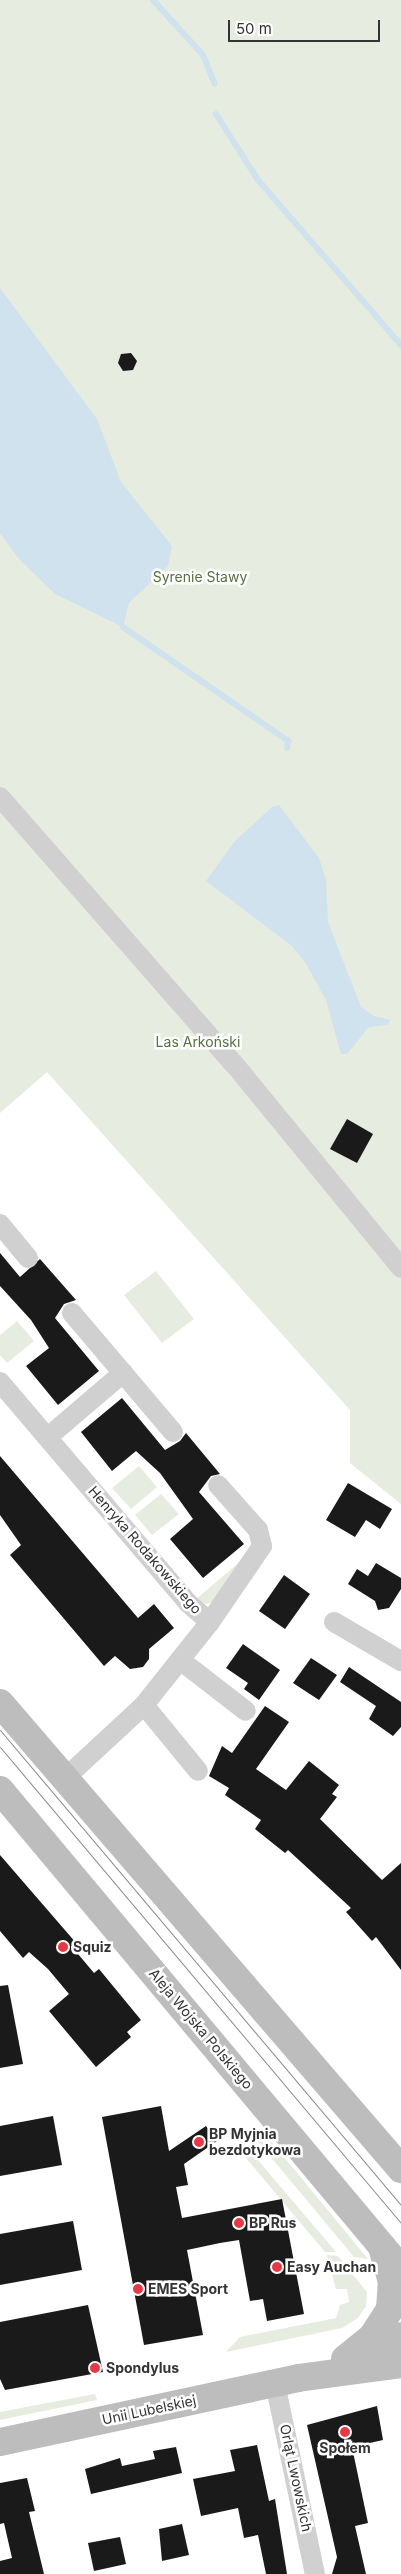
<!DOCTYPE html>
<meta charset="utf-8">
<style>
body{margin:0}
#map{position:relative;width:401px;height:2574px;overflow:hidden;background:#fff;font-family:Inter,sans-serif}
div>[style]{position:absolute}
.green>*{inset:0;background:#e6ecdf}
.water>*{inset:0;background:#cfe2ee}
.stream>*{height:6px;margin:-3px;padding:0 3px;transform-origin:3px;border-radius:3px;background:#cfe2ee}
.building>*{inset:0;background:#1a1a1a}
.street>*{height:20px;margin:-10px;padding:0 10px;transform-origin:10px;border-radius:10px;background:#d0d0d0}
.secondary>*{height:28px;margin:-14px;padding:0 14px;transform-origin:14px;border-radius:14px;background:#bdbdbd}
.tram>*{height:1px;margin:-0.5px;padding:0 0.5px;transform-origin:0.5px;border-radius:0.5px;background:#888}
.dots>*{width:14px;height:14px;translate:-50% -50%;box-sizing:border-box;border:2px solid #fff;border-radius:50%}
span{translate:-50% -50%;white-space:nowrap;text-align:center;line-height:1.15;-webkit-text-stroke:5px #fff;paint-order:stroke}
.park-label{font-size:14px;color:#56703f}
.street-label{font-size:14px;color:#333}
.poi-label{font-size:14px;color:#333;font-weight:700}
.left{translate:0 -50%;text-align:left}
.scale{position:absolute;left:228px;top:20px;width:152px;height:22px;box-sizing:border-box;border:2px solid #333;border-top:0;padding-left:6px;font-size:15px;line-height:18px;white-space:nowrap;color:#333;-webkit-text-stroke:4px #fff;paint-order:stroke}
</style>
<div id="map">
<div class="green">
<i style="clip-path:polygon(0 0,401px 0,401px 1504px,350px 1463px,350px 1410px,47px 1072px,0 1113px)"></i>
<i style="clip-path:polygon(156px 1271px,194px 1319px,162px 1343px,124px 1295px)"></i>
<i style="clip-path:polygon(17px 1321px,34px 1341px,7px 1363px,0 1355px,0 1335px)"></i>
<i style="clip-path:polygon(139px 1466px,157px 1487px,131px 1509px,112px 1488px)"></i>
<i style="clip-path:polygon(161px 1494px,179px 1514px,152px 1535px,135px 1515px)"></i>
<i style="clip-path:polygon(242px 1560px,215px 1601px,206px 1604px,195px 1600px)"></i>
<i style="clip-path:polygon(249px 2131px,266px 2135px,368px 2259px,354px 2257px)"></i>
<i style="clip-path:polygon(240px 2139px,336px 2252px,325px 2252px,246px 2158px,239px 2148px)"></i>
<i style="clip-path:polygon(327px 2255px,338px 2256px,367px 2292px,366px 2306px,358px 2318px,342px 2328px,226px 2352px,240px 2337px,336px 2318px,340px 2305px,349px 2302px,347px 2289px,336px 2289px)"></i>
<i style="clip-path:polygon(95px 2394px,97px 2400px,0 2420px,0 2412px)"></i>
</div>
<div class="water">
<i style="clip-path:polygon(0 288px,97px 419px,121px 482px,172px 546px,168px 566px,129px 603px,123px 627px,55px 594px,18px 558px,0 533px)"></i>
<i style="clip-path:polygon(279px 805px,319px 858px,326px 880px,328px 922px,361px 1007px,374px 1016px,391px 1020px,387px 1025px,369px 1027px,347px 1054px,341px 1054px,326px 1000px,305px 962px,292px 946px,206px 881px,235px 841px,272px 807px)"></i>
</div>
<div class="stream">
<i style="left:153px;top:0;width:74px;rotate:47.7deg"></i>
<i style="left:203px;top:55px;width:31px;rotate:68deg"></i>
<i style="left:216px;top:114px;width:78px;rotate:57.5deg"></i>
<i style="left:258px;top:180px;width:218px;rotate:49.1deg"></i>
<i style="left:123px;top:627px;width:201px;rotate:34.6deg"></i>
<i style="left:288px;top:741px;width:7px;rotate:98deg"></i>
</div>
<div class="building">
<i style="clip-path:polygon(131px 353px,137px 361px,133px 370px,123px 371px,118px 363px,121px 354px)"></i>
<i style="clip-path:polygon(347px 1119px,373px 1134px,357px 1163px,330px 1149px)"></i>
<i style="clip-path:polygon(0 1253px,20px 1277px,40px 1259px,76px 1300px,64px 1304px,55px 1318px,99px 1371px,58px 1405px,26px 1366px,49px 1348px,31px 1320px,0 1286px)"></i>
<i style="clip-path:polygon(122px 1398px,165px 1450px,180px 1441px,186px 1433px,220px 1474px,211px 1476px,199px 1492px,244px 1544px,203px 1578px,170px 1539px,193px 1519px,160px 1473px,136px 1451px,112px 1471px,81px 1432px)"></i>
<i style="clip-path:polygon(0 1456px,138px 1618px,154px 1604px,174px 1628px,149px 1649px,149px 1659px,143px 1667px,130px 1669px,115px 1656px,104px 1666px,10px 1555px,21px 1545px,0 1515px)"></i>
<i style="clip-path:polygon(348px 1483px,392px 1509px,380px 1529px,366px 1520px,355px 1537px,326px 1520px)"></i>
<i style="clip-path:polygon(376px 1563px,401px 1578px,401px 1589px,389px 1608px,378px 1610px,375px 1601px,348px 1584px,357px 1569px,368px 1576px)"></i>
<i style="clip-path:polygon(284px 1575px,310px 1594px,285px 1629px,259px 1611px)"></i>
<i style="clip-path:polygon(243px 1644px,280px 1670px,259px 1700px,244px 1689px,248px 1683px,226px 1668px)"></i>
<i style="clip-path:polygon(311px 1658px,337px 1675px,319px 1700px,293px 1683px)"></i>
<i style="clip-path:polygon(349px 1667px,401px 1702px,401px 1727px,393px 1736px,369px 1719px,376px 1706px,340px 1682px)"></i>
<i style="clip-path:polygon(265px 1706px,289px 1722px,256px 1769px,286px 1790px,309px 1761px,339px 1785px,332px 1794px,337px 1797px,320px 1819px,382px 1880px,401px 1863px,401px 1970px,376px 1937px,372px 1941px,346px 1912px,351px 1908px,288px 1850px,285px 1853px,255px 1829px,261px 1820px,225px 1795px,229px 1788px,209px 1776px,222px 1746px,232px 1753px)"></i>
<i style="clip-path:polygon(0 1855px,77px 1944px,73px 1948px,94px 1973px,99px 1969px,141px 2020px,127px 2032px,131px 2037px,96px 2067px,49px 2011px,69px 1994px,48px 1969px,29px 1952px,23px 1958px,0 1931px)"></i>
<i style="clip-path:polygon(8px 1985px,23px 2064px,0 2068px,0 1986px)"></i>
<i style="clip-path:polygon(161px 2106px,169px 2151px,206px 2126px,217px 2141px,184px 2164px,188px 2185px,176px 2187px,182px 2218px,282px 2199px,304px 2314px,267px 2321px,263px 2299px,250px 2301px,239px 2240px,220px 2243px,187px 2250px,203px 2335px,144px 2345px,102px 2117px)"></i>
<i style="clip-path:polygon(53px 2116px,62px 2165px,0 2176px,0 2126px)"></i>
<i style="clip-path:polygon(73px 2221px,82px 2270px,0 2285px,0 2234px)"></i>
<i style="clip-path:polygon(88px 2305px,103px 2372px,5px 2390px,0 2379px,0 2322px)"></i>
<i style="clip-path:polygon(377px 2406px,383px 2440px,352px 2447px,368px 2523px,355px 2526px,366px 2574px,332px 2574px,337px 2557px,307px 2425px)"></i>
<i style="clip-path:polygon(257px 2445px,269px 2501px,275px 2499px,287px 2574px,266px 2574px,258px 2535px,244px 2538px,238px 2508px,201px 2516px,193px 2479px,235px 2471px,230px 2450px)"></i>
<i style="clip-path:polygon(176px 2447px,182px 2473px,91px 2494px,85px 2469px,120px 2458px,122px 2466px,155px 2459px,153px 2451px)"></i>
<i style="clip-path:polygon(27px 2478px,35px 2511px,29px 2512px,44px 2574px,0 2574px,0 2561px,12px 2558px,4px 2523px,0 2524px,0 2483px)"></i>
<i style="clip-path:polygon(182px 2524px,189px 2555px,162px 2561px,159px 2529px)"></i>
<i style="clip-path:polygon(120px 2537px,126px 2564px,94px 2571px,88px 2543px)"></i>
</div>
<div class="street">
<i style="left:0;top:797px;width:356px;rotate:48.8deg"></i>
<i style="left:235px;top:1065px;width:262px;rotate:50.7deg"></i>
<i style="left:0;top:1224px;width:44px;rotate:50.5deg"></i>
<i style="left:72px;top:1313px;width:156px;rotate:49.7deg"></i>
<i style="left:0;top:1382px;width:290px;rotate:49.6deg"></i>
<i style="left:188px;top:1603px;width:29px;rotate:41deg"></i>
<i style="left:210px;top:1622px;width:106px;rotate:128.5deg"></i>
<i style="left:144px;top:1705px;width:110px;rotate:137.2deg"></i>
<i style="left:48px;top:1437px;width:99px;rotate:-40.5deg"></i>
<i style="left:210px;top:1622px;width:92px;rotate:-55.6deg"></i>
<i style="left:262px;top:1546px;width:16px;rotate:-104deg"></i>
<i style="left:258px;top:1530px;width:60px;rotate:-131.6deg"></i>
<i style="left:334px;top:1622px;width:78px;rotate:30.2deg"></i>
<i style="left:180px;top:1660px;width:83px;rotate:37.7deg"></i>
<i style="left:144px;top:1705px;width:85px;rotate:50.7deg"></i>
<i style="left:275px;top:2383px;width:195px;rotate:78.2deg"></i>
</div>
<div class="secondary">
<i style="left:0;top:1703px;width:615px;rotate:49.29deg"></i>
<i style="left:0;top:1790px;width:625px;rotate:50.07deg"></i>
<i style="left:361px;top:2353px;width:43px;rotate:-23deg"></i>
<i style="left:345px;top:2359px;width:35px;rotate:-39deg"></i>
<i style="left:372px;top:2337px;width:33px;rotate:-57deg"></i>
<i style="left:390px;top:2309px;width:27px;rotate:-86deg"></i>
<i style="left:392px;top:2282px;width:33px;rotate:-106deg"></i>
<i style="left:0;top:2442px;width:305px;rotate:-12.1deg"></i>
<i style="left:298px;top:2378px;width:104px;rotate:-7.7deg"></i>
</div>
<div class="tram">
<i style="left:0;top:1730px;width:622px;rotate:49.83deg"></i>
<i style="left:0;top:1747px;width:622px;rotate:49.89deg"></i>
</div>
<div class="dots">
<i style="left:63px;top:1947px;background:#e63946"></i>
<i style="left:199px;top:2142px;background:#e63946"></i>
<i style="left:239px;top:2223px;background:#e63946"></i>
<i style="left:277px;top:2267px;background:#e63946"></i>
<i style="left:138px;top:2289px;background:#e63946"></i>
<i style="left:95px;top:2368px;background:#e63946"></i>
<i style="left:345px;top:2432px;background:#e63946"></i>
</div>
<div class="park-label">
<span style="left:200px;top:577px">Syrenie Stawy</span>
<span style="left:198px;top:1042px">Las Arkoński</span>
</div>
<div class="street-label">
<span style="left:145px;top:1550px;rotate:49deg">Henryka Rodakowskiego</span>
<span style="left:201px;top:2029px;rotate:50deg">Aleja Wojska Polskiego</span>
<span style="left:149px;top:2410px;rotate:-12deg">Unii Lubelskiej</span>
<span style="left:296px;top:2478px;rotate:78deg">Orląt Lwowskich</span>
</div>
<div class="poi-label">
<span class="left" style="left:73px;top:1947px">Squiz</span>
<span class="left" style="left:209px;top:2142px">BP Myjnia<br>bezdotykowa</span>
<span class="left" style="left:249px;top:2223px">BP Rus</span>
<span class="left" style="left:287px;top:2267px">Easy Auchan</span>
<span class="left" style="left:148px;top:2289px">EMES Sport</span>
<span class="left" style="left:106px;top:2368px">Spondylus</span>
<span style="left:345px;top:2448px">Społem</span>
</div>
<div class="scale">50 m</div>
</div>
